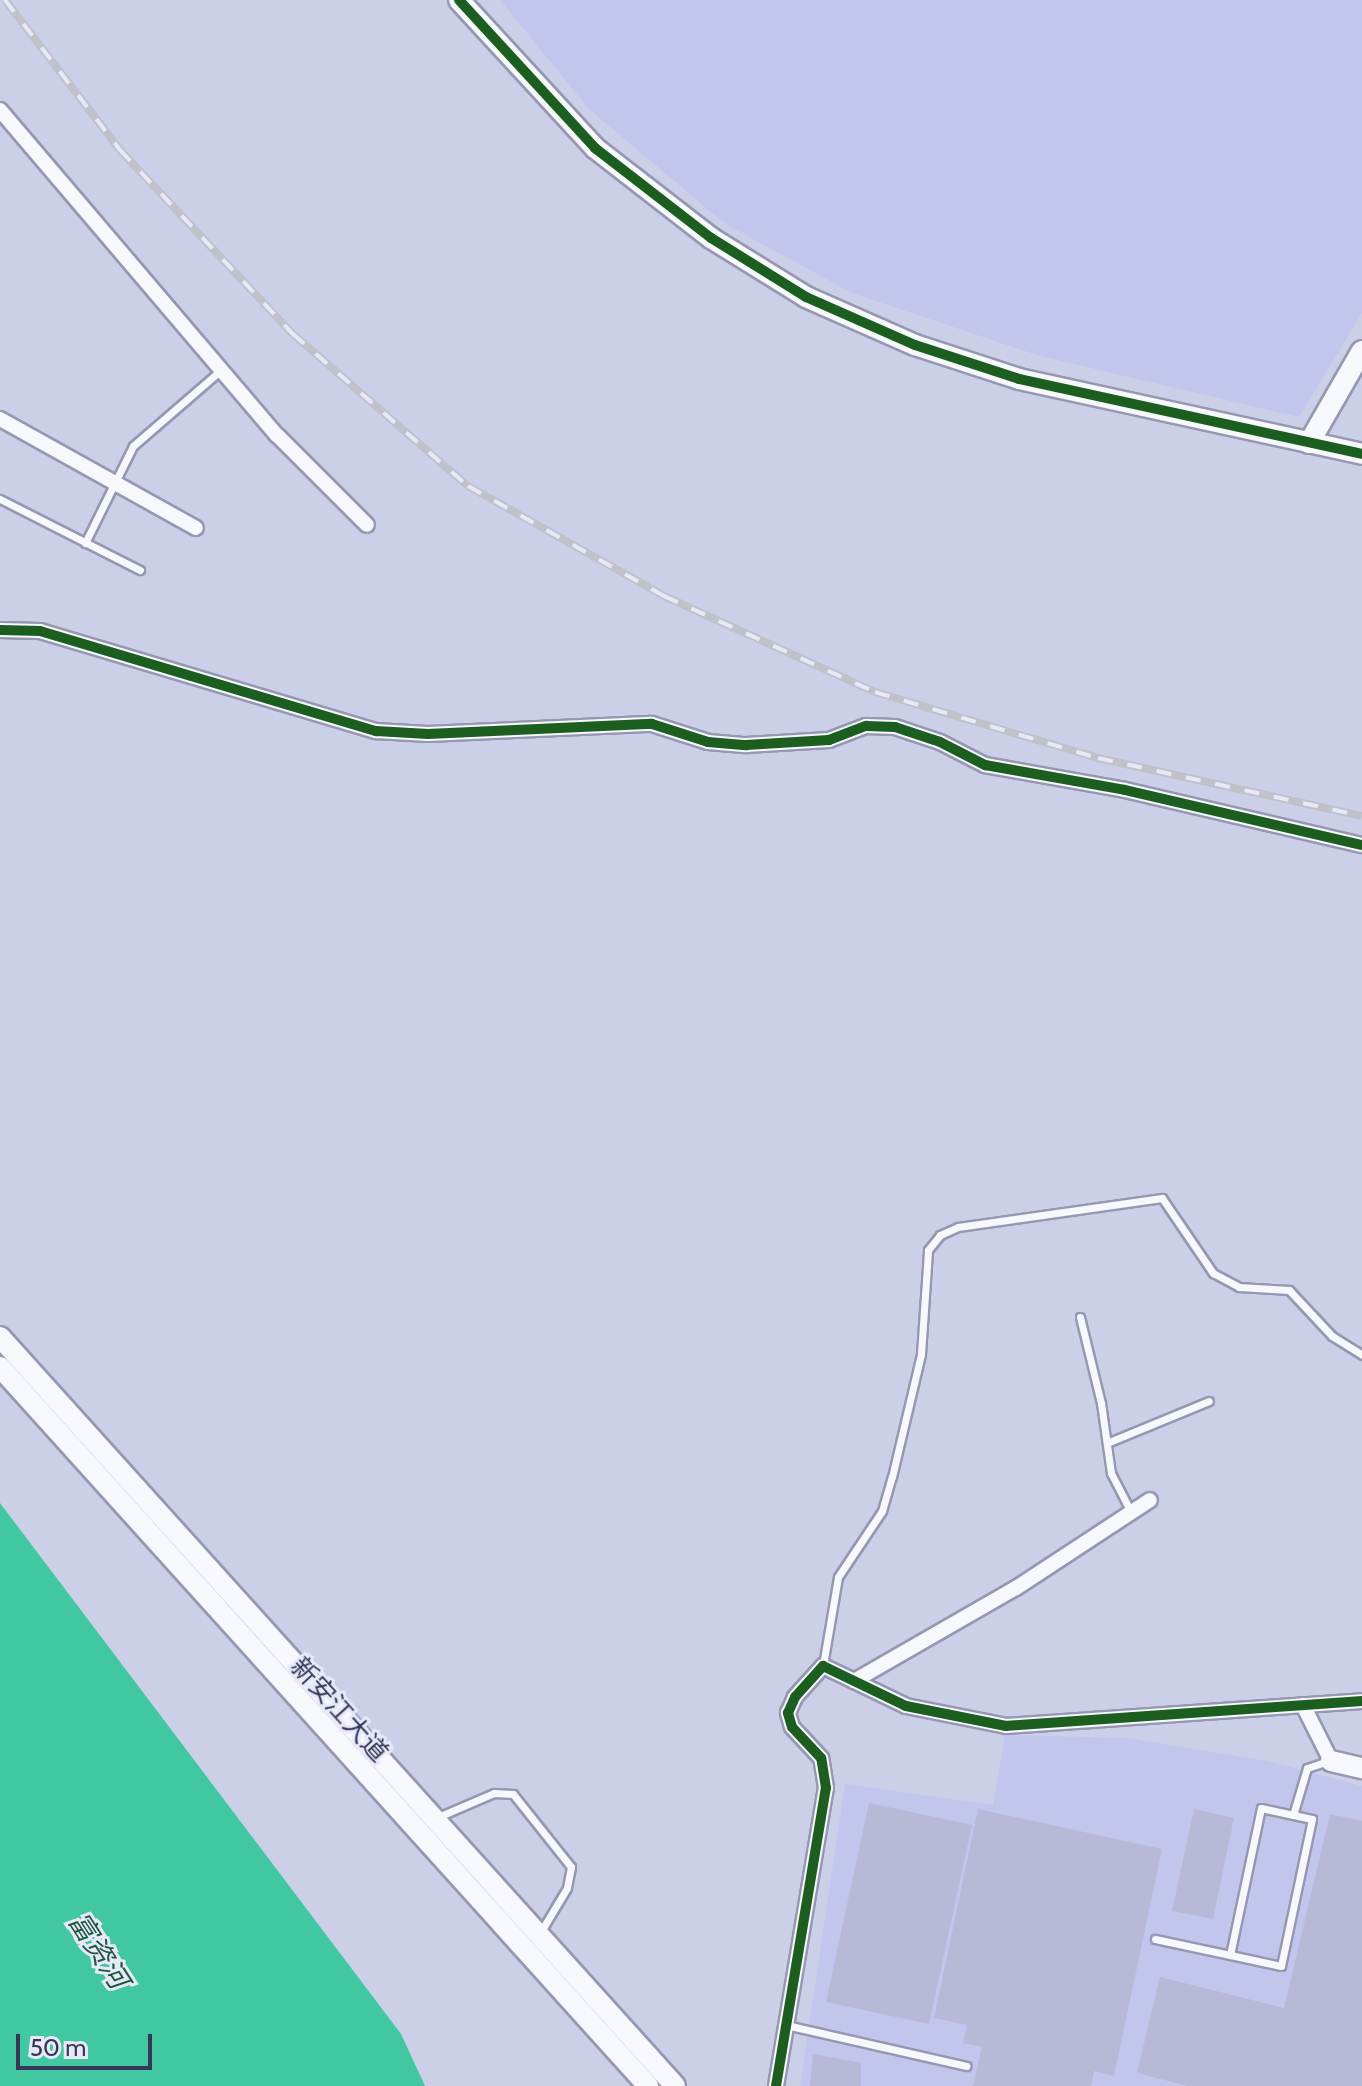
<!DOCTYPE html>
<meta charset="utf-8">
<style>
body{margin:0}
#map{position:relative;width:1362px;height:2086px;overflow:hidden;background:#cccfe8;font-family:Cabin,"Noto Sans SC",sans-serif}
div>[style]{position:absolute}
.built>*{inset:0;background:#c2c6ed}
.water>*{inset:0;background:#41c8a0}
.building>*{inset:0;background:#b7b9d6}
.roads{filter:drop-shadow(2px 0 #9697b0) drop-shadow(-2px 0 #9697b0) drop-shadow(0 2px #9697b0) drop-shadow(0 -2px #9697b0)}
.lane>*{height:7px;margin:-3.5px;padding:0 3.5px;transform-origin:3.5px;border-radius:3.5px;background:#f7f8fc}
.street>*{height:14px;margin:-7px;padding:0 7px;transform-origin:7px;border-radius:7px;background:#f7f8fc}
.secondary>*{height:20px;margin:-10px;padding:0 10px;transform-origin:10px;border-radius:10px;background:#f7f8fc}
.rail>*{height:8px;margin-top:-4px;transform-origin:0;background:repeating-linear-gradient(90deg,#e7e9f9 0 15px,#c0c1c9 0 30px);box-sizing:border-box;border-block:2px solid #c0c1c9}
.cycleway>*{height:10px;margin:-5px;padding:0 5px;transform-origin:5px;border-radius:5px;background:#1b5e20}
span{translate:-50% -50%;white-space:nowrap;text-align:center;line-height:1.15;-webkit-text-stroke:6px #e7e9f9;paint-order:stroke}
.street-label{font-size:26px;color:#343756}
.water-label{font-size:28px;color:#1e5a3e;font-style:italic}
.scale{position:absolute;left:16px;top:2034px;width:136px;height:36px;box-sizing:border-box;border:4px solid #343756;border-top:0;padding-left:10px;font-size:24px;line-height:28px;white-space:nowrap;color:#343756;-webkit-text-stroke:6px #e7e9f9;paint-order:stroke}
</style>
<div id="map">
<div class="built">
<i style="clip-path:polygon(500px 0,1362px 0,1362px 313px,1299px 417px,1040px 356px,852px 293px,724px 223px,589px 109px)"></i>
<i style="clip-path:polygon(1005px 1735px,1128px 1738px,1268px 1761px,1362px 1786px,1362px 2086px,800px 2086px,845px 1784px,993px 1805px)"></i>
</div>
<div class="water">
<i style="clip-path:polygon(0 1503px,401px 2034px,425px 2086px,0 2086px)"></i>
</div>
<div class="building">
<i style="clip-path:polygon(869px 1803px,972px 1825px,929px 2024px,826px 2002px)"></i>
<i style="clip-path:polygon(978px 1809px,1162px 1849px,1114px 2076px,1094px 2071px,1091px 2086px,973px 2086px,982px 2047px,963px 2043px,967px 2025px,934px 2018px)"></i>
<i style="clip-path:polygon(1194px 1809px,1234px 1818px,1213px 1919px,1172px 1911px)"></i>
<i style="clip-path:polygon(1330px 1814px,1362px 1821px,1362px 2086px,1188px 2086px,1137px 2073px,1160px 1977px,1284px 2008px)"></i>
<i style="clip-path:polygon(813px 2054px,861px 2063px,861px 2086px,810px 2086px)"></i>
</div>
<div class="roads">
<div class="lane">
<i style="left:0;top:499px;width:157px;rotate:26.9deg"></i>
<i style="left:85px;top:543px;width:108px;rotate:-63.7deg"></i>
<i style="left:133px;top:446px;width:116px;rotate:-40.8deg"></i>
<i style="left:1080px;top:1317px;width:89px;rotate:76.3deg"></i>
<i style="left:1101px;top:1403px;width:71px;rotate:81.9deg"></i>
<i style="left:1111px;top:1473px;width:46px;rotate:62.9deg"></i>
<i style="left:1107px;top:1443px;width:110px;rotate:-22.4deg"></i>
<i style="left:823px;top:1665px;width:89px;rotate:-80.3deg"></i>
<i style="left:838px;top:1577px;width:79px;rotate:-56.3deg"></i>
<i style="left:882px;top:1511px;width:35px;rotate:-74deg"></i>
<i style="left:892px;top:1477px;width:126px;rotate:-76.7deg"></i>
<i style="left:921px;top:1354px;width:104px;rotate:-86.1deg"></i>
<i style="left:928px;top:1250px;width:19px;rotate:-51deg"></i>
<i style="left:940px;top:1235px;width:20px;rotate:-24deg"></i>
<i style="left:958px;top:1227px;width:206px;rotate:-8.1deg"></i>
<i style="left:1162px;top:1198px;width:91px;rotate:55.8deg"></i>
<i style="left:1213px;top:1273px;width:30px;rotate:28deg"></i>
<i style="left:1239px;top:1287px;width:50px;rotate:3.4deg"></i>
<i style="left:1289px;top:1290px;width:63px;rotate:46.9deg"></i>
<i style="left:1332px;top:1336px;width:36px;rotate:32deg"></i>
<i style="left:1261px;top:1808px;width:52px;rotate:12.2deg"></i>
<i style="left:1312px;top:1819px;width:150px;rotate:101.9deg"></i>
<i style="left:1281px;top:1966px;width:52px;rotate:-167.8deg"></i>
<i style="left:1230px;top:1955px;width:150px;rotate:-78.1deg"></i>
<i style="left:1293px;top:1815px;width:49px;rotate:-73.4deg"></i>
<i style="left:1307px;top:1768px;width:23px;rotate:-18deg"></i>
<i style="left:438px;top:1817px;width:61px;rotate:-23.2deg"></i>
<i style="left:494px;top:1793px;width:19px;rotate:3deg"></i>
<i style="left:513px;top:1794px;width:93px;rotate:51.5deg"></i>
<i style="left:571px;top:1867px;width:21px;rotate:101deg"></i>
<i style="left:567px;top:1888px;width:52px;rotate:121deg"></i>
<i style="left:1155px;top:1939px;width:77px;rotate:12deg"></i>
<i style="left:786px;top:2025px;width:185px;rotate:12.8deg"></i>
</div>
<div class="street">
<i style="left:0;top:110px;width:427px;rotate:49.6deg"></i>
<i style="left:277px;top:435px;width:127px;rotate:45deg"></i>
<i style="left:0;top:419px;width:224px;rotate:29.1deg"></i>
<i style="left:0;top:630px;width:40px;rotate:1.4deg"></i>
<i style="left:40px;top:631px;width:351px;rotate:16.6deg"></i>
<i style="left:376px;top:731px;width:52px;rotate:3.3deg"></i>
<i style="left:428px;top:734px;width:224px;rotate:-2.6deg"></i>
<i style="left:652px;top:724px;width:59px;rotate:17.8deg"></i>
<i style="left:708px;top:742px;width:38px;rotate:5deg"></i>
<i style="left:746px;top:745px;width:83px;rotate:-3.4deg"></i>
<i style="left:829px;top:740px;width:40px;rotate:-21deg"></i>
<i style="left:866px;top:726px;width:29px;rotate:2deg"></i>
<i style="left:895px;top:727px;width:47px;rotate:18.4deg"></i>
<i style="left:940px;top:742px;width:51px;rotate:27.1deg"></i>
<i style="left:985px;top:765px;width:142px;rotate:10.1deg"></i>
<i style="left:1125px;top:790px;width:243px;rotate:13.1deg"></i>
<i style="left:854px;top:1681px;width:187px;rotate:-29.9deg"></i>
<i style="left:1016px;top:1588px;width:160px;rotate:-33.3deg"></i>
<i style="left:1303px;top:1705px;width:63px;rotate:63.4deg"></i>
<i style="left:776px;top:2086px;width:302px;rotate:-80.5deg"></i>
<i style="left:826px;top:1788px;width:30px;rotate:-99deg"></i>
<i style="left:821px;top:1758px;width:42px;rotate:-133.1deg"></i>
<i style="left:792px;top:1727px;width:15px;rotate:-106deg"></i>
<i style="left:788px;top:1713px;width:17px;rotate:-66deg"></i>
<i style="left:795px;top:1697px;width:42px;rotate:-47.9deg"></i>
<i style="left:823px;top:1666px;width:92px;rotate:25.7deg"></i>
<i style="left:906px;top:1706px;width:102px;rotate:11.3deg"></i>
<i style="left:1006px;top:1726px;width:357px;rotate:-4deg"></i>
</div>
<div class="secondary">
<i style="left:459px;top:0;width:201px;rotate:47.4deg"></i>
<i style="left:595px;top:148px;width:147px;rotate:37.8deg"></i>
<i style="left:711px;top:238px;width:112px;rotate:31.8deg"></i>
<i style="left:806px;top:297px;width:119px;rotate:23.8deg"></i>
<i style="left:915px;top:345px;width:109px;rotate:18.1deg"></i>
<i style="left:1019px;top:379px;width:351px;rotate:12.3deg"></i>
<i style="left:1309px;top:443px;width:106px;rotate:-60.1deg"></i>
<i style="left:0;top:1337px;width:1008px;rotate:47.97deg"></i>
<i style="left:0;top:1367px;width:968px;rotate:47.97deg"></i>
<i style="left:1331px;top:1761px;width:32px;rotate:13deg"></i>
</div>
</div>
<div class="rail">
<i style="left:5px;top:0;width:189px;rotate:52.5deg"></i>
<i style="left:120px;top:150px;width:253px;rotate:46.8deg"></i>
<i style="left:293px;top:334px;width:232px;rotate:41deg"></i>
<i style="left:468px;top:486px;width:225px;rotate:29.3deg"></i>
<i style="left:664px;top:596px;width:232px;rotate:24.5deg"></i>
<i style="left:875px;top:692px;width:233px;rotate:16.5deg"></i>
<i style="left:1098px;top:758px;width:270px;rotate:12.4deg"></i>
</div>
<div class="cycleway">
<i style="left:459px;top:0;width:201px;rotate:47.4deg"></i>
<i style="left:595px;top:148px;width:147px;rotate:37.8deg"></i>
<i style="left:711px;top:238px;width:112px;rotate:31.8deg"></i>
<i style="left:806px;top:297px;width:119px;rotate:23.8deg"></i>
<i style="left:915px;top:345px;width:109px;rotate:18.1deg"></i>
<i style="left:1019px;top:379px;width:351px;rotate:12.3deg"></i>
<i style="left:0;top:630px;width:40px;rotate:1.4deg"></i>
<i style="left:40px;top:631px;width:351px;rotate:16.6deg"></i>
<i style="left:376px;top:731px;width:52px;rotate:3.3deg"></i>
<i style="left:428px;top:734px;width:224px;rotate:-2.6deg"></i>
<i style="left:652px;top:724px;width:59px;rotate:17.8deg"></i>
<i style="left:708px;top:742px;width:38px;rotate:5deg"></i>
<i style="left:746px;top:745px;width:83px;rotate:-3.4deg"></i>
<i style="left:829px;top:740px;width:40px;rotate:-21deg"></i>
<i style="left:866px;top:726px;width:29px;rotate:2deg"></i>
<i style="left:895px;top:727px;width:47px;rotate:18.4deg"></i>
<i style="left:940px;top:742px;width:51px;rotate:27.1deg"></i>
<i style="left:985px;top:765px;width:142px;rotate:10.1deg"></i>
<i style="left:1125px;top:790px;width:243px;rotate:13.1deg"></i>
<i style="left:776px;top:2086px;width:302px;rotate:-80.5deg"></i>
<i style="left:826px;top:1788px;width:30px;rotate:-99deg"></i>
<i style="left:821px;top:1758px;width:42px;rotate:-133.1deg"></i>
<i style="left:792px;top:1727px;width:15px;rotate:-106deg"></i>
<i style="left:788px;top:1713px;width:17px;rotate:-66deg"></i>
<i style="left:795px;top:1697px;width:42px;rotate:-47.9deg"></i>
<i style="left:823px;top:1666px;width:92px;rotate:25.7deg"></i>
<i style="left:906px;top:1706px;width:102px;rotate:11.3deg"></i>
<i style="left:1006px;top:1726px;width:357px;rotate:-4deg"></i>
</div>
<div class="street-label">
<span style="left:339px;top:1710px;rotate:48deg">新安江大道</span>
</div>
<div class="water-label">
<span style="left:99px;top:1950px;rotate:57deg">富资河</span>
</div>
<div class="scale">50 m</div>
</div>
